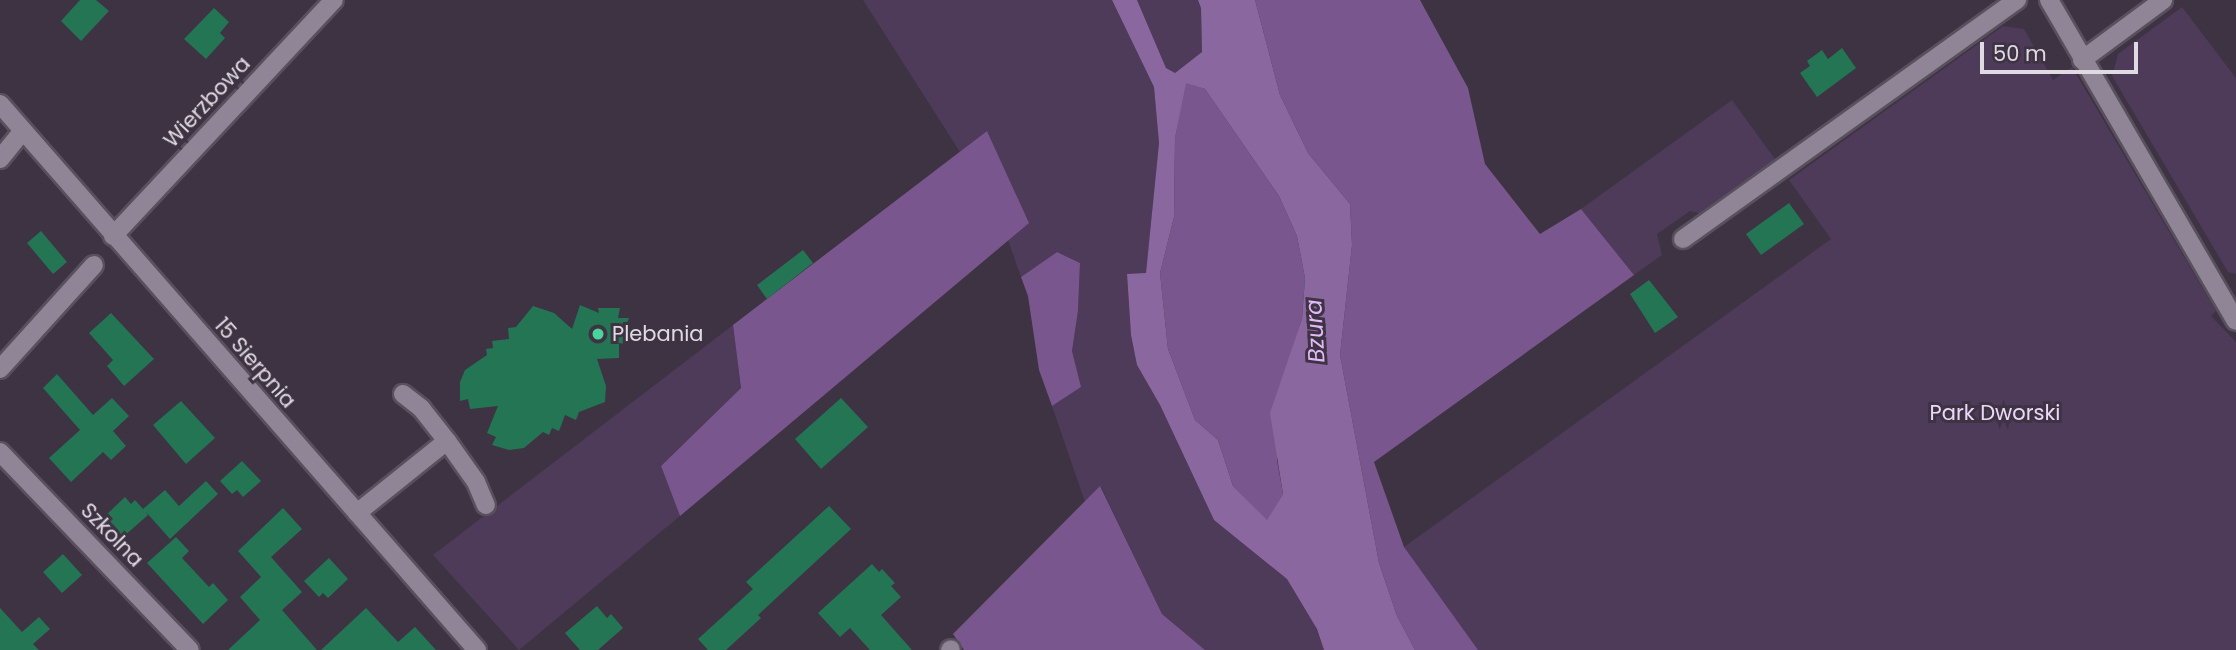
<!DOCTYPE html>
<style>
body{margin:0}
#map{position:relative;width:2236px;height:650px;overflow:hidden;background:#3d3342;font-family:Poppins,sans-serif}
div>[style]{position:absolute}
.green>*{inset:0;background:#4e3a59}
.forest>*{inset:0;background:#79568d}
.water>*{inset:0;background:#8b679f}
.building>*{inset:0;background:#247554}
.roads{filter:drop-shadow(2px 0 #59505d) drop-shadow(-2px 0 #59505d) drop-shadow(0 2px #59505d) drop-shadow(0 -2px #59505d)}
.minor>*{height:18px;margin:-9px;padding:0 9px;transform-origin:9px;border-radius:9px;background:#908597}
.dots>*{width:19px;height:19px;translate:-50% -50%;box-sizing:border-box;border:4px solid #3d3342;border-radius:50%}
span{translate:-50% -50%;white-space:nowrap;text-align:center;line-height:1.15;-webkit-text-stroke:6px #3d3342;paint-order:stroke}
.street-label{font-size:21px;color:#e0dae3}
.poi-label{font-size:21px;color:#e0dae3}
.left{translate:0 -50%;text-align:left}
.park-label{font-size:21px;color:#ecd7f8}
.water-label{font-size:23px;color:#e2b9fa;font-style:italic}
.scale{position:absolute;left:1980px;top:42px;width:158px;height:32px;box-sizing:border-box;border:4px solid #e0dae3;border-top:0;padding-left:9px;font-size:21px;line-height:24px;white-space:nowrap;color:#e0dae3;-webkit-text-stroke:5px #3d3342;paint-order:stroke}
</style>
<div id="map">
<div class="green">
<i style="clip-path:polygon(863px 0,1112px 0,1154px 87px,1159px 143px,1146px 274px,1127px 274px,1131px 335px,1137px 365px,1160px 405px,1214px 520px,1287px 579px,1317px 629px,1324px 650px,1205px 650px,1162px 614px,1101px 487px,1085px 502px,1052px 406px,1080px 387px,1072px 351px,1078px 311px,1080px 263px,1057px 252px,1021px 277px,1008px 240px,1028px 222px,987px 131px,960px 152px)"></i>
<i style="clip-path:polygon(1137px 0,1198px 0,1201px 8px,1202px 52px,1175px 73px,1166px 68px)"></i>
<i style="clip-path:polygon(2182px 7px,2236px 78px,2236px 274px,2228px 272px,2112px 76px,2118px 54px)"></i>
<i style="clip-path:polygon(2003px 26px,2024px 29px,2053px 80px,2072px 67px,2216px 311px,2211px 316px,2236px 342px,2236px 650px,1467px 650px,1404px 547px,1831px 239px,1789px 180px)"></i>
<i style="clip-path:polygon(1732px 100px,1775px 159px,1699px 213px,1690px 211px,1657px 234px,1662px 255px,1634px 275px,1581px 209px)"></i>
<i style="clip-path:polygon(733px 325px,741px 388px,661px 466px,680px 516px,519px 650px,433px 555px)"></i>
</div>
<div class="forest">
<i style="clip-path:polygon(1255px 0,1420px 0,1468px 88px,1485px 164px,1540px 234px,1581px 209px,1634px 275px,1374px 462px,1404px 547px,1478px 650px,1415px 650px,1397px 616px,1379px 563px,1340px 355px,1352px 245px,1350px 204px,1308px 153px,1280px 95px)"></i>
<i style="clip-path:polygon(1185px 82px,1205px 89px,1279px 196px,1297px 236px,1305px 278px,1302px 319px,1282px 382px,1277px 460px,1283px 494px,1267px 521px,1233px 486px,1218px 440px,1195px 420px,1168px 349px,1160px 273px,1174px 217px,1175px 138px)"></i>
<i style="clip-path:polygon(987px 131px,1029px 223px,680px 516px,661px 466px,741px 388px,733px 325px)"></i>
<i style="clip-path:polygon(1057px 252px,1080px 263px,1078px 311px,1072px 351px,1081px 387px,1052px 406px,1039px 370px,1028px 296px,1021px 277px)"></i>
<i style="clip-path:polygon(1100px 486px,1162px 614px,1205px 650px,964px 650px,953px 634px)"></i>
</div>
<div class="water">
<i style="clip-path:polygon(evenodd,1112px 0,1137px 0,1166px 68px,1175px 73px,1202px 52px,1201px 8px,1198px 0,1255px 0,1280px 95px,1308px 153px,1350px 204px,1352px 245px,1340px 355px,1379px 563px,1397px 616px,1415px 650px,1324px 650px,1317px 629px,1287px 579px,1214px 520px,1160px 405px,1137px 365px,1131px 335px,1127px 274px,1146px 273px,1159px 143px,1154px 87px,1112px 0,1186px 83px,1205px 89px,1279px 196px,1297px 236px,1305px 278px,1302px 319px,1270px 413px,1283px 494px,1267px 520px,1233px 486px,1218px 440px,1195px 420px,1168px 349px,1160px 273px,1174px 217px,1175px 138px,1186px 83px)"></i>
</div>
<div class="building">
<i style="clip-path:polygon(80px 0,96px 0,109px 11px,81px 41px,61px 21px)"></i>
<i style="clip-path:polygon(214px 8px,229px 22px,220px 33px,225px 38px,206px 59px,184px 39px)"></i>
<i style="clip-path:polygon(1842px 48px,1856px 68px,1817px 97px,1800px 73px,1810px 66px,1807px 61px,1822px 50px,1828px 59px)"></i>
<i style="clip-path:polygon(1789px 203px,1804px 224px,1761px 255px,1746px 234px)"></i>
<i style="clip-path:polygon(41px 231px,67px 262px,53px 274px,27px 243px)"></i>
<i style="clip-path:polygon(803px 250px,813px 263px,767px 299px,757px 285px)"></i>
<i style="clip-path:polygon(1649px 280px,1678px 317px,1655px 333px,1630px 294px)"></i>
<i style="clip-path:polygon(580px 305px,599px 313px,598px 308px,620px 308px,618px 318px,629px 318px,625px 328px,625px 344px,619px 343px,619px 358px,597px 359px,606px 386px,605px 402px,579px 412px,576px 420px,565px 415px,559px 431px,552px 428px,549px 435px,543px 432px,524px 448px,509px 450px,492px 445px,496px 437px,487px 433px,498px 406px,470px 409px,468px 399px,460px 401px,460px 382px,465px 370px,487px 355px,486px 349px,493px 348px,492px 341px,509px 339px,508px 328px,516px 327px,533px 306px,554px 313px,572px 329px)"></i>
<i style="clip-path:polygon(111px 313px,154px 359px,124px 386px,107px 366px,113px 360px,89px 333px)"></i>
<i style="clip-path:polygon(57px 374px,93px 415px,112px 398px,129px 416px,113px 431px,126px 446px,111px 460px,103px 452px,71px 482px,49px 458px,80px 430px,43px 388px)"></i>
<i style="clip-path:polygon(841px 398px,868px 427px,821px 469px,795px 439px)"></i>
<i style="clip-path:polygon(181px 401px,215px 438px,186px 464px,153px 425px)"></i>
<i style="clip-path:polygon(242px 461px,261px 481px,243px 497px,237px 490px,232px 494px,220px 481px)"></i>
<i style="clip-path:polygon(206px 481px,218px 494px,170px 539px,146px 512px,148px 515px,123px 537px,104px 517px,125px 497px,131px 504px,135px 500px,143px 509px,165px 490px,179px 506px)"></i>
<i style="clip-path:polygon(829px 506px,851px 529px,758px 615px,761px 618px,726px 650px,708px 650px,698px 639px,753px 589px,746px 582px)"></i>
<i style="clip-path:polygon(283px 508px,302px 529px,271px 557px,302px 592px,282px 610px,317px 650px,228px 650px,260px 620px,240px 597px,261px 577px,238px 551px)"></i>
<i style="clip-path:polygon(176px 537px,189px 551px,182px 558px,209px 587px,213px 583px,228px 600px,203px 624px,147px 563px)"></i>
<i style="clip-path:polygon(63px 554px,82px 575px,62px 593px,43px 572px)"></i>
<i style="clip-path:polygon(329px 558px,348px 579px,328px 598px,323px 593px,319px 597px,304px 581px)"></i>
<i style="clip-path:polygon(872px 564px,879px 572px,882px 569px,895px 583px,891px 586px,901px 597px,881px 615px,912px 650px,870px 650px,850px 628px,840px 637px,818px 613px)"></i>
<i style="clip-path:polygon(597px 606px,607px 618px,611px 614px,623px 628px,598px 650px,580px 650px,565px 633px)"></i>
<i style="clip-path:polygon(0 608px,22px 632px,39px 617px,50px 629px,33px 644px,39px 650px,0 650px)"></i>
<i style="clip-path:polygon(366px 608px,398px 642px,415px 627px,436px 650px,321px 650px)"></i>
</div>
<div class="roads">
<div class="minor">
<i style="left:2049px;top:0;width:371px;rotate:59.8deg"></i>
<i style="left:2082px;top:60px;width:101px;rotate:-36.5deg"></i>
<i style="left:0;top:104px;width:725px;rotate:48.86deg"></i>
<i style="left:0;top:159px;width:36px;rotate:-51deg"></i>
<i style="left:113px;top:236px;width:323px;rotate:-46.9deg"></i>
<i style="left:1683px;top:239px;width:411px;rotate:-35.6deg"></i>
<i style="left:0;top:369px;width:140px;rotate:-47.9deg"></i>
<i style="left:403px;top:394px;width:23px;rotate:38deg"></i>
<i style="left:421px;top:408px;width:42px;rotate:51.8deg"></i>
<i style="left:0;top:452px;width:274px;rotate:46.2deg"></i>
<i style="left:357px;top:513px;width:115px;rotate:-38.7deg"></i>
<i style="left:447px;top:441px;width:50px;rotate:54.7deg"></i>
<i style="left:476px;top:482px;width:25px;rotate:67deg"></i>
<i style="left:950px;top:650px;width:1px;rotate:-45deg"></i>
</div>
</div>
<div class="dots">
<i style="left:598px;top:334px;background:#49d49c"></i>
</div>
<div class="street-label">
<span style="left:207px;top:102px;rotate:-47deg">Wierzbowa</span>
<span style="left:255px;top:363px;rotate:49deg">15 Sierpnia</span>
<span style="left:112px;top:535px;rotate:46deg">Szkolna</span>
</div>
<div class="poi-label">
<span class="left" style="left:612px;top:334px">Plebania</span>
</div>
<div class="park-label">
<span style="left:1995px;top:413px">Park Dworski</span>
</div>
<div class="water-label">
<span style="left:1315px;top:331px;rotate:-93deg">Bzura</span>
</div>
<div class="scale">50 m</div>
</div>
